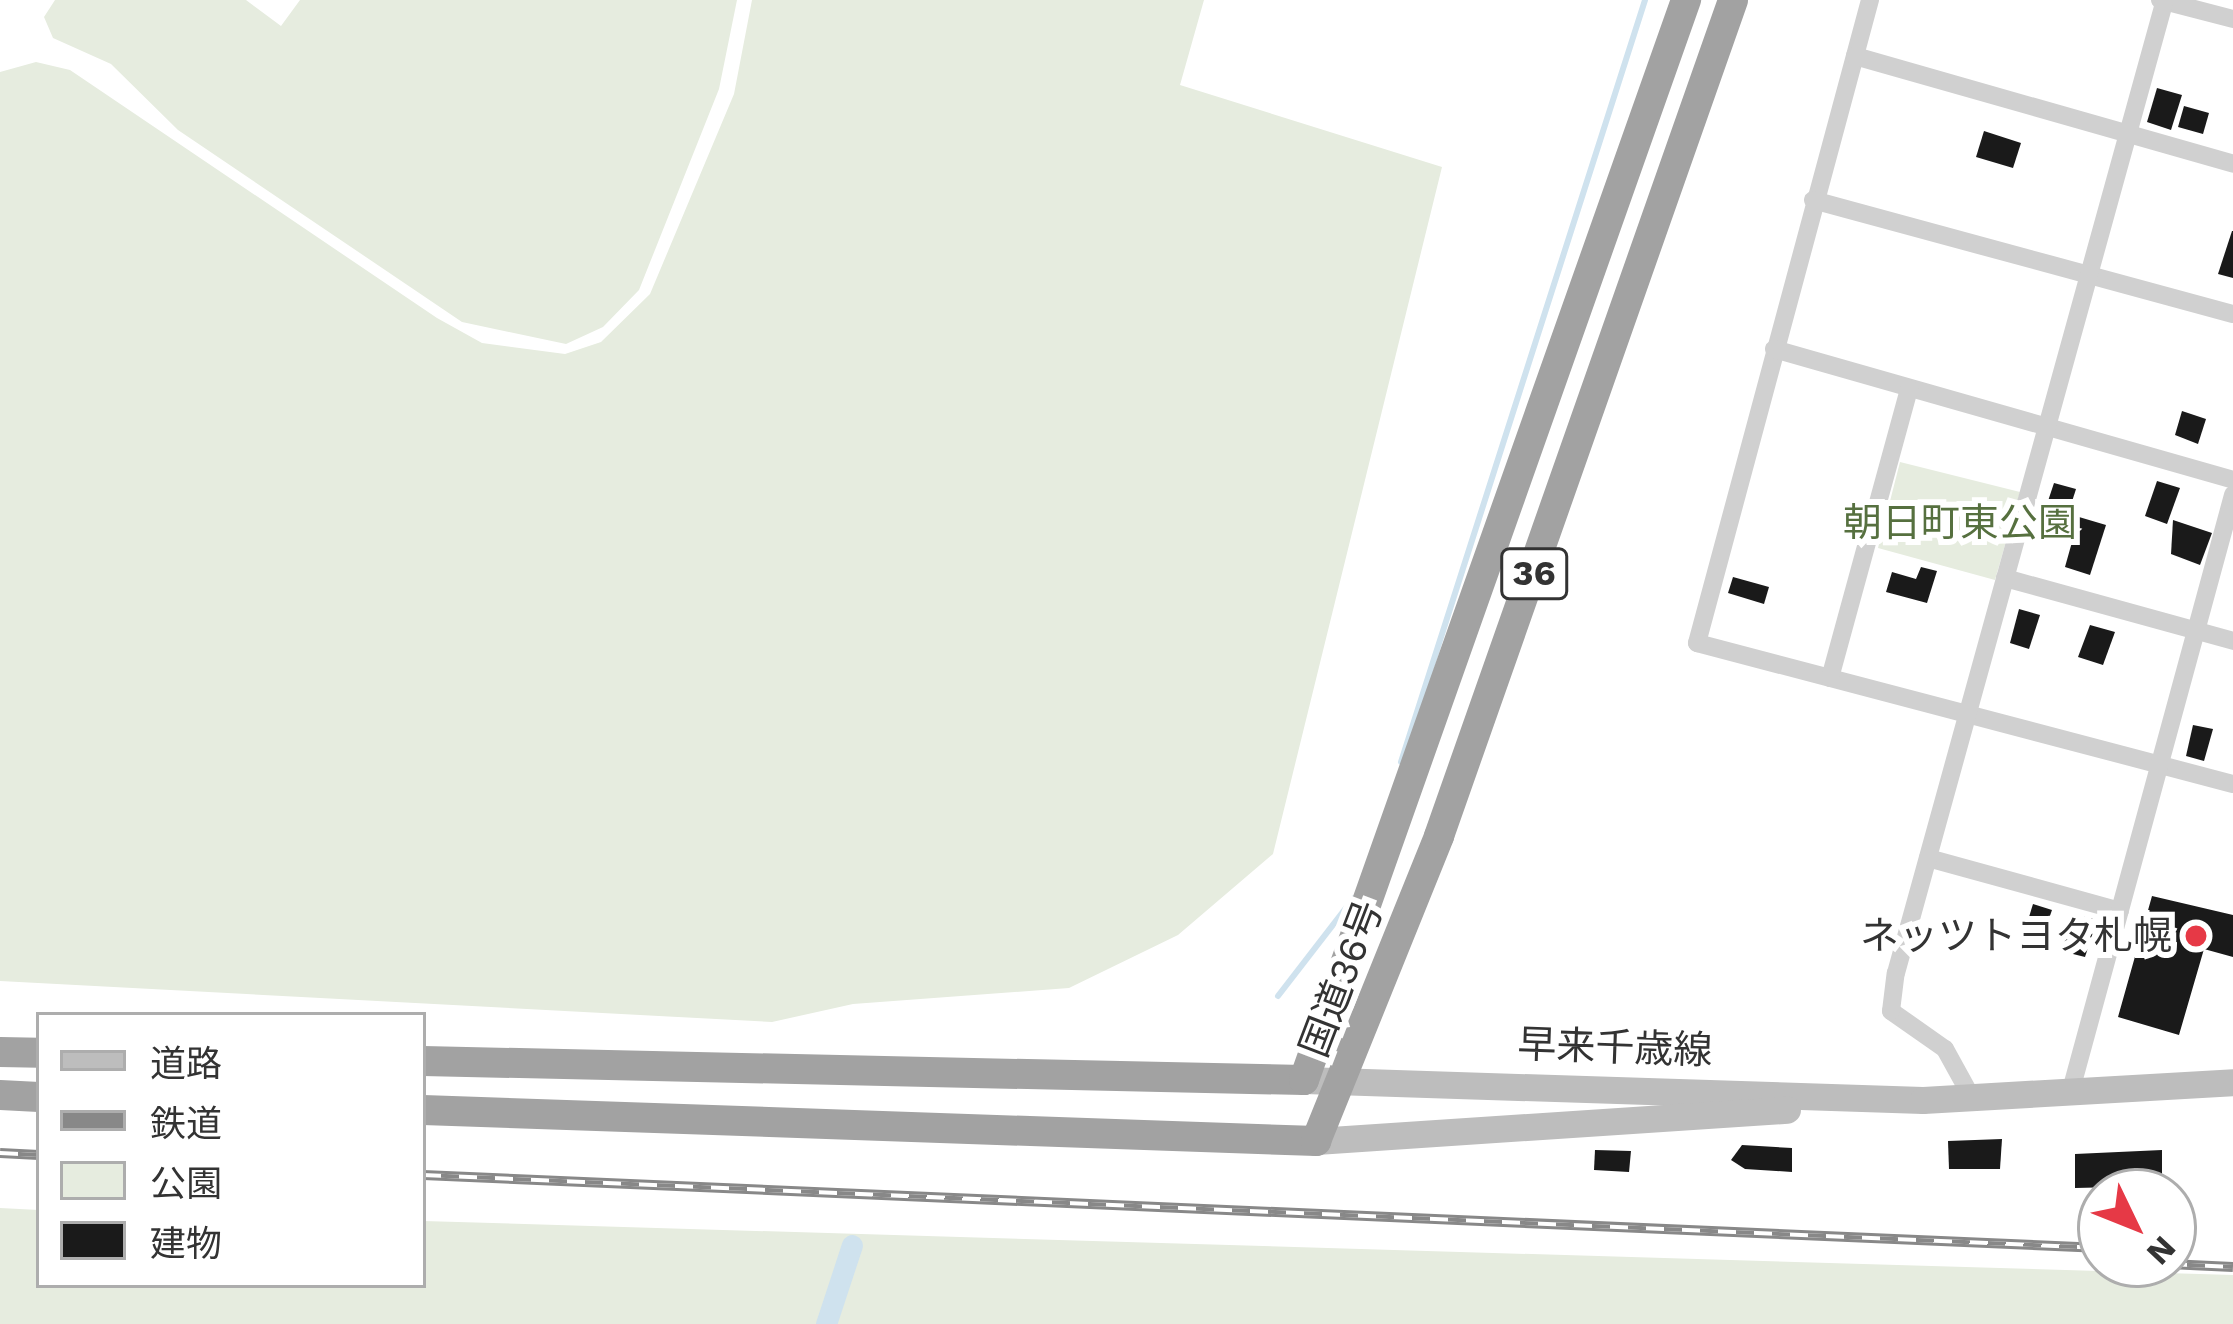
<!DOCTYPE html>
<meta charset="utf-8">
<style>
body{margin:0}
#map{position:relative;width:2233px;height:1324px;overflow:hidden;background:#fff;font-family:"Work Sans","Noto Sans JP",sans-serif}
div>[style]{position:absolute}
.green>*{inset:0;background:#e6ecdf}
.stream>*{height:6px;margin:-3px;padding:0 3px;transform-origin:3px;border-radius:3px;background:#cfe2ee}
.canal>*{height:21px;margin:-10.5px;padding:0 10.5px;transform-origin:10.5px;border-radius:10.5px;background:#cfe2ee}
.building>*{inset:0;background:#1a1a1a}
.minor>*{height:18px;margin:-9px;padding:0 9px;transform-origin:9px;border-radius:9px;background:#d0d0d0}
.secondary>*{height:27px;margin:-13.5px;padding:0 13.5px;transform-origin:13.5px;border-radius:13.5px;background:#bdbdbd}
.trunk>*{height:30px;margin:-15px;padding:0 15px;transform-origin:15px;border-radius:15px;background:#a2a2a2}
.rail>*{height:10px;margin-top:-5px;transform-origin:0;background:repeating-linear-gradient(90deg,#fff 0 18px,#888 0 36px);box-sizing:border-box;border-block:3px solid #888}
.dots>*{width:33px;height:33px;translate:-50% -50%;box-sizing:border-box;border:6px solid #fff;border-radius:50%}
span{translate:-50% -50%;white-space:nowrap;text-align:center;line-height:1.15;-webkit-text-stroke:12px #fff;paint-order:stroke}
.shield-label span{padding:3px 9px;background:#fff;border:3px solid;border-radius:9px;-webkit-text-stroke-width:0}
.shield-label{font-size:36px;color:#333;font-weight:700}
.park-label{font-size:39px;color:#56703f}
.poi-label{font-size:39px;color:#333}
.right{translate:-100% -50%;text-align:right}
.street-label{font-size:39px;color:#333}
.legend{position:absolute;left:36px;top:1012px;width:390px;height:276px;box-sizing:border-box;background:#fff;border:3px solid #adadad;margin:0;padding:15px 21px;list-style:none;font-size:36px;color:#333}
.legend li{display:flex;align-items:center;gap:24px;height:60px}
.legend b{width:60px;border:3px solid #adadad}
.north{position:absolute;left:2077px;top:1168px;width:120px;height:120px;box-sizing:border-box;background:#fff;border:3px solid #adadad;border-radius:50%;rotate:133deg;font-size:33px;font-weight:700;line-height:48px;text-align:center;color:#333}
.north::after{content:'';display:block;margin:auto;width:42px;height:54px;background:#e63946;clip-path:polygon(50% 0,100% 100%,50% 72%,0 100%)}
</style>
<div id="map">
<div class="green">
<i style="clip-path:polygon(55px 0,246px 0,281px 26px,300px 0,737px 0,719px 89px,639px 290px,603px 327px,566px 344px,462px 322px,178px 130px,111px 64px,53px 38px,44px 17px)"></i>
<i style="clip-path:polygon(752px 0,1204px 0,1180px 85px,1442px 167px,1273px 854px,1178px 935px,1069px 988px,853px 1004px,772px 1022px,0 981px,0 72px,36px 62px,70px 70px,437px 318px,482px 343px,565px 354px,601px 342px,650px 294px,734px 94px)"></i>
<i style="clip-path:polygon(1900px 462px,2020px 492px,1995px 580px,1878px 548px)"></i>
<i style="clip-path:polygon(0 1208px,39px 1210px,39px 1285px,423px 1285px,423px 1221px,2233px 1275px,2233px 1324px,0 1324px)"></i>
</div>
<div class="stream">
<i style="left:1401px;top:762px;width:800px;rotate:-72.24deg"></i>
<i style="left:1278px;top:996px;width:123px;rotate:-52.3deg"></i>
</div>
<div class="canal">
<i style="left:826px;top:1324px;width:83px;rotate:-71.8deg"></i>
</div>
<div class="building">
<i style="clip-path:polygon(2157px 88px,2182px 95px,2171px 130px,2147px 122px)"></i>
<i style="clip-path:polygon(2184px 106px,2209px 113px,2203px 134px,2178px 127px)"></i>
<i style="clip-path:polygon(1984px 131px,2021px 143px,2013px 168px,1976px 157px)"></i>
<i style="clip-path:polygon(2232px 231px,2233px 231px,2233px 278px,2218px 274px)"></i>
<i style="clip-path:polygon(2182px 411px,2206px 419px,2198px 444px,2175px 435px)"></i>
<i style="clip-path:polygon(2157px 481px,2180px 488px,2167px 524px,2145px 516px)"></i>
<i style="clip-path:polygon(2054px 483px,2076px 489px,2069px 511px,2047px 504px)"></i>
<i style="clip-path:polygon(2079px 517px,2106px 525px,2090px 575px,2065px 567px)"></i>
<i style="clip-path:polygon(2173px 520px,2212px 533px,2200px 565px,2171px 554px)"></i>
<i style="clip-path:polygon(1921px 567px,1937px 571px,1927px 603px,1886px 592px,1892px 572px,1916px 579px)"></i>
<i style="clip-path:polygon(1733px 577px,1769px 587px,1764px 604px,1728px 593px)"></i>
<i style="clip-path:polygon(2019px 609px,2040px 615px,2029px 649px,2010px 643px)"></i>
<i style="clip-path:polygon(2090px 625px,2115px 632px,2103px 665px,2078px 657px)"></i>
<i style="clip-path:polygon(2193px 725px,2213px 729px,2204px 761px,2186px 756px)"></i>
<i style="clip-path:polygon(2152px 896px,2233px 915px,2233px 957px,2204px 949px,2179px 1035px,2118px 1017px)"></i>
<i style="clip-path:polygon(2033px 904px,2052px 910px,2043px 936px,2025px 930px)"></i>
<i style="clip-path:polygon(2073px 914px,2097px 920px,2085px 957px,2061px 951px)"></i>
<i style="clip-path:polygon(2002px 1139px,2000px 1169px,1949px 1169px,1948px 1141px)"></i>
<i style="clip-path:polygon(1742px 1145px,1792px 1148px,1792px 1172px,1745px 1169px,1731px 1160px)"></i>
<i style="clip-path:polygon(1595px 1150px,1631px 1151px,1629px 1172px,1594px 1170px)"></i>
<i style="clip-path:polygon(2162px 1150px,2162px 1186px,2075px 1188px,2075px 1154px)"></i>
</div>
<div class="minor">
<i style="left:1870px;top:0;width:666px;rotate:105.06deg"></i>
<i style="left:1697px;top:643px;width:554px;rotate:14.74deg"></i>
<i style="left:2160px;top:0;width:75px;rotate:14.6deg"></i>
<i style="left:1855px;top:56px;width:393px;rotate:15.9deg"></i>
<i style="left:1813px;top:200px;width:435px;rotate:15.2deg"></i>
<i style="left:1774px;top:349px;width:477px;rotate:15.9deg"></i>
<i style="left:2005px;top:578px;width:237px;rotate:15.4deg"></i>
<i style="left:1830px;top:678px;width:300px;rotate:-74.7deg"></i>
<i style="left:1928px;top:858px;width:199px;rotate:15.4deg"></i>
<i style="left:2071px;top:1090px;width:617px;rotate:-74.77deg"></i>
<i style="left:1972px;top:1098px;width:56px;rotate:-118.9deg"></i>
<i style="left:1945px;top:1049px;width:66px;rotate:-144.9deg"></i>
<i style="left:1891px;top:1011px;width:38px;rotate:-83deg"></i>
<i style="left:1896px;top:973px;width:1009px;rotate:-74.55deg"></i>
</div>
<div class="secondary">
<i style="left:1304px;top:1080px;width:619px;rotate:1.85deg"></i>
<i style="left:1923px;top:1100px;width:311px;rotate:-3.3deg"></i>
<i style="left:1316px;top:1141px;width:472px;rotate:-3.8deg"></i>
</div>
<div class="trunk">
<i style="left:0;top:1052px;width:39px;rotate:1deg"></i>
<i style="left:423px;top:1061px;width:881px;rotate:1.24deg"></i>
<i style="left:1304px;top:1080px;width:1146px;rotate:-70.52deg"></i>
<i style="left:0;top:1095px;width:39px;rotate:3deg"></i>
<i style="left:423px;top:1110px;width:894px;rotate:1.99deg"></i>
<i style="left:1316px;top:1141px;width:329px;rotate:-68deg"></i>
<i style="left:1439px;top:836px;width:886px;rotate:-70.62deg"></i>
</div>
<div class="rail">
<i style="left:0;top:1153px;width:39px;rotate:3deg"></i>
<i style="left:423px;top:1175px;width:1680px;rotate:2.49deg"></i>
<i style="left:2169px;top:1264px;width:64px;rotate:2.7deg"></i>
</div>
<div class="dots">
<i style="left:2196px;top:936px;background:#e63946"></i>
</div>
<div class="shield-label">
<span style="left:1534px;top:574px">36</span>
</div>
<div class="park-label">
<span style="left:1960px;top:523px">朝日町東公園</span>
</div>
<div class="poi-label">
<span class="right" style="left:2172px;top:936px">ネッツトヨタ札幌</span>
</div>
<div class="street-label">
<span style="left:1342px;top:979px;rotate:-69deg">国道36号</span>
<span style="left:1615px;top:1048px;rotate:2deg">早来千歳線</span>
</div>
<ul class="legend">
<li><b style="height:15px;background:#bdbdbd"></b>道路</li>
<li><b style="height:15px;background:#888"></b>鉄道</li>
<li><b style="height:33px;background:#e6ecdf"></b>公園</li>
<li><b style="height:33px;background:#1a1a1a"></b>建物</li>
</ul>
<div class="north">N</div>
</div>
